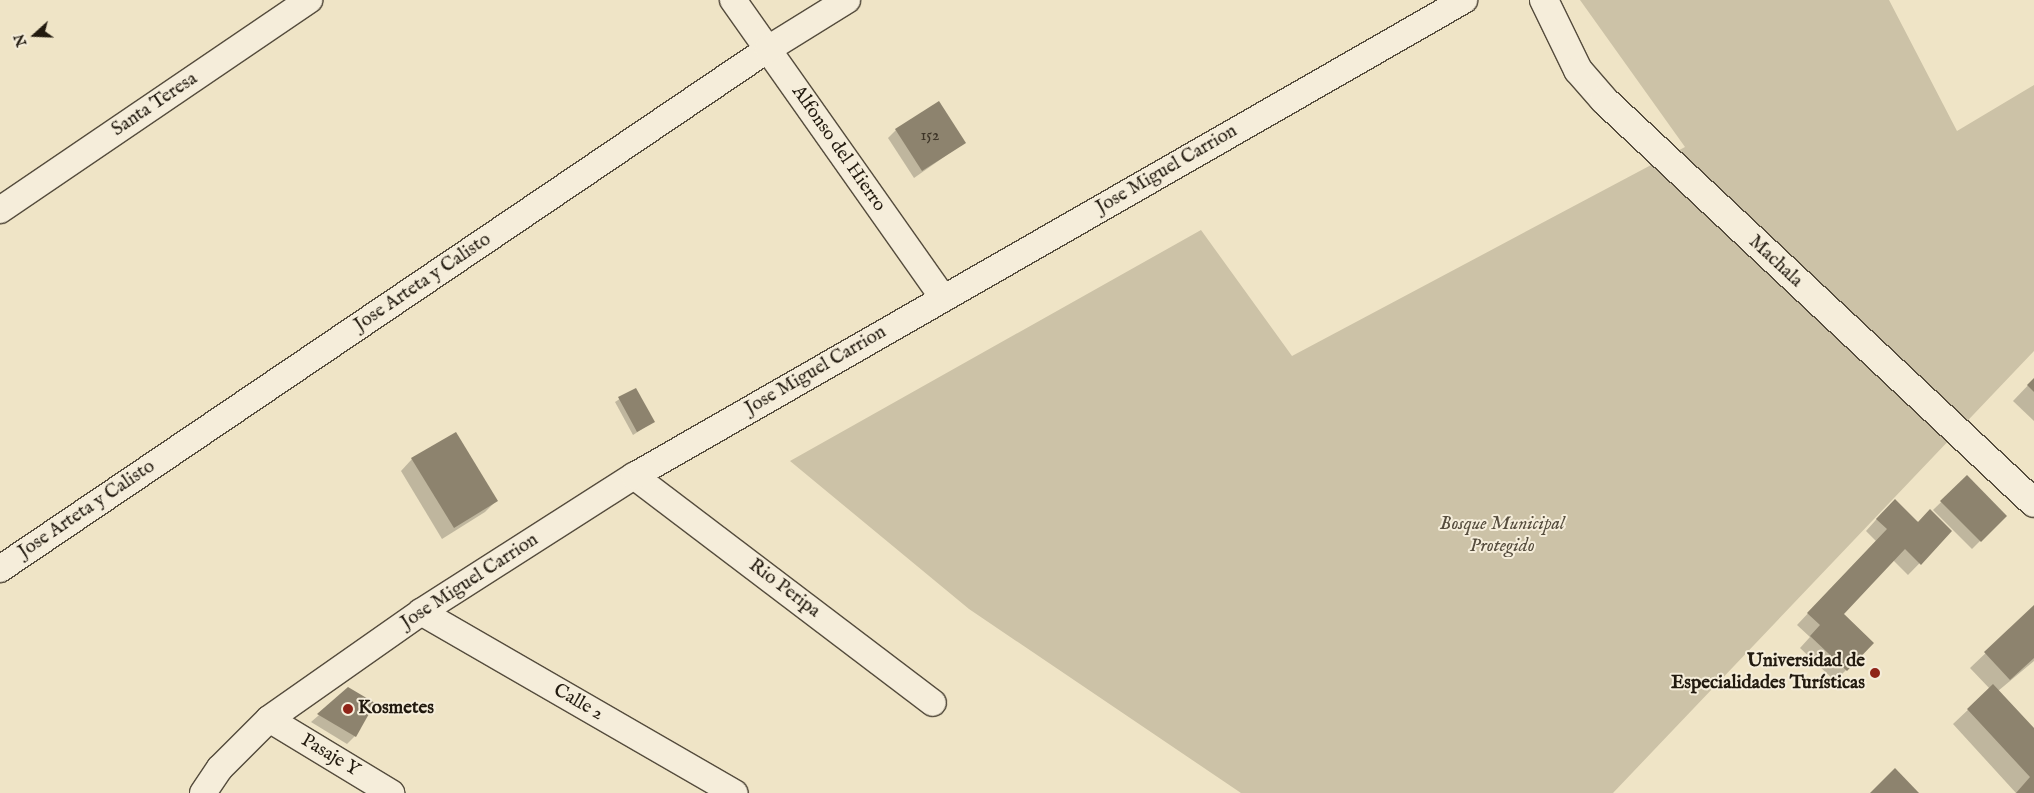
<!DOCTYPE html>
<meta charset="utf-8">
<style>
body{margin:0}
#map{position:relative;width:2034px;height:793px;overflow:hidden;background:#efe4c6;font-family:"IM FELL English",serif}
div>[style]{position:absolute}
.green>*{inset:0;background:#ccc2a7}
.shadow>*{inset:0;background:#0003}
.building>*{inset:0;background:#8d836e}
.roads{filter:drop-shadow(1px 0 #554c3d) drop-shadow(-1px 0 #554c3d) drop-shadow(0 1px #554c3d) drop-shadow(0 -1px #554c3d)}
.street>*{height:26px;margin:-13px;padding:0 13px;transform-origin:13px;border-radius:13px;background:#f5edda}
.secondary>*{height:28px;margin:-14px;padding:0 14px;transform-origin:14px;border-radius:14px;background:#f5edda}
.dots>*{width:14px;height:14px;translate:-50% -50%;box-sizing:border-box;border:2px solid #f5edda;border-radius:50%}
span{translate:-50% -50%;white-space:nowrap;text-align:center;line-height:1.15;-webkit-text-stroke:4px #f5edda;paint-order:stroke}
.number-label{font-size:16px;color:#3d3427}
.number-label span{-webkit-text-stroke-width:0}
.street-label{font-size:19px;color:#221a0f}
.park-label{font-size:19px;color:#554c3d;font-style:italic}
.poi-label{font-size:19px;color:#221a0f;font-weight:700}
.right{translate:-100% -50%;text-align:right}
.left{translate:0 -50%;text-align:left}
.north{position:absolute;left:10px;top:10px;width:50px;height:50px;-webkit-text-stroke:4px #f5edda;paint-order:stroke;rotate:250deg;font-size:14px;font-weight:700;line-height:20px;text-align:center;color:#221a0f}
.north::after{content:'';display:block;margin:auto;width:18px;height:22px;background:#221a0f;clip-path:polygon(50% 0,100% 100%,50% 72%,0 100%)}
</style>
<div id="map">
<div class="green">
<i style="clip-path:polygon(1580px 0,1889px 0,1957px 131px,2034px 85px,2034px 351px,1613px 793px,1241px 793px,969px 609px,790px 461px,1201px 230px,1292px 356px,1685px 147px)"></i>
</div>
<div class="shadow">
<i style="clip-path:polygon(896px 130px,964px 143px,914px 178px,888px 138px)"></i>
<i style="clip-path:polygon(2034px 379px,2034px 421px,2013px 401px)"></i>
<i style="clip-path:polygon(635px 389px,653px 422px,633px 435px,615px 402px)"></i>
<i style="clip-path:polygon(412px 459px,496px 501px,485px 512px,442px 539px,401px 471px)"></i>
<i style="clip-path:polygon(1967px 477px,2005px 516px,1972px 549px,1933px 510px)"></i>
<i style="clip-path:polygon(1883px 512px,1951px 531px,1908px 575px,1893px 560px,1842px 614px,1846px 670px,1835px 681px,1800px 648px,1810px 637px,1797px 625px,1876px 541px,1866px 531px)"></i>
<i style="clip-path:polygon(2034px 607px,2034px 661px,1998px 691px,2034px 730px,2034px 793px,2016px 793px,1953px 724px,1990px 689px,1970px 668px)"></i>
<i style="clip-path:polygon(349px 689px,355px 736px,347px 744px,311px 722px)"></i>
</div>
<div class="building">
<i style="clip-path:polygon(939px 101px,966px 143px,922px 171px,895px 129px)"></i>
<i style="clip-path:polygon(2034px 378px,2034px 392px,2027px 385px)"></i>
<i style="clip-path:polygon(636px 388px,655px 422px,637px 432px,618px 397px)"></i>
<i style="clip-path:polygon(456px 432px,498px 501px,454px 528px,411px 458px)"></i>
<i style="clip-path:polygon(1967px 475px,2007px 516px,1981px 542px,1940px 501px)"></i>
<i style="clip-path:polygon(1895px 499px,1918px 522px,1930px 509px,1952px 531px,1921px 565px,1905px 549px,1844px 614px,1874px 643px,1847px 671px,1810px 636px,1820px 625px,1807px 613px,1887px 529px,1876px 519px)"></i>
<i style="clip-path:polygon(2034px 605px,2034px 658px,2010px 680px,1984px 652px)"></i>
<i style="clip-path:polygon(1993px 684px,2034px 728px,2034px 793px,2016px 793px,2030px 777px,1967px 709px)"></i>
<i style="clip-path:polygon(348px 687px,375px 703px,356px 737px,317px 714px)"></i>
<i style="clip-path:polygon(1895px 768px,1919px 793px,1870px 793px)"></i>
</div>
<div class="roads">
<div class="street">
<i style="left:733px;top:0;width:365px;rotate:54.8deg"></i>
<i style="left:0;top:210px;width:374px;rotate:-34.2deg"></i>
<i style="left:634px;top:476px;width:375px;rotate:37.2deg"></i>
<i style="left:0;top:569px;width:927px;rotate:-34.1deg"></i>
<i style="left:768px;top:49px;width:93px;rotate:-31.8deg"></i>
<i style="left:421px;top:612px;width:362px;rotate:30deg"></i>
<i style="left:269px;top:719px;width:143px;rotate:31.2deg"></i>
<i style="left:203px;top:793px;width:30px;rotate:-56deg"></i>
<i style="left:220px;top:768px;width:69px;rotate:-45deg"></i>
<i style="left:269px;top:719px;width:186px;rotate:-35.1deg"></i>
<i style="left:421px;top:612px;width:253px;rotate:-32.6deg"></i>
<i style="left:634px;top:476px;width:957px;rotate:-29.83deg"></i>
</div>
<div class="secondary">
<i style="left:1544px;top:0;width:78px;rotate:64.1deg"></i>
<i style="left:1578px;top:70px;width:40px;rotate:49deg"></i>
<i style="left:1604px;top:100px;width:589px;rotate:43.14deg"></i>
</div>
</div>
<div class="dots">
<i style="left:1875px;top:673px;background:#8f2418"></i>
<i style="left:348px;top:709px;background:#8f2418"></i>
</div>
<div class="number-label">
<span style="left:930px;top:136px">152</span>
</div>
<div class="street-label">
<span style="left:155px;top:105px;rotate:-34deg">Santa Teresa</span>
<span style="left:838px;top:149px;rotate:55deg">Alfonso del Hierro</span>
<span style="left:1167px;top:170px;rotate:-30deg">Jose Miguel Carrion</span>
<span style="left:1775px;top:262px;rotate:43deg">Machala</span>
<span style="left:423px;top:283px;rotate:-34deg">Jose Arteta y Calisto</span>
<span style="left:816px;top:371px;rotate:-30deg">Jose Miguel Carrion</span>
<span style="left:87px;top:510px;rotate:-34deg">Jose Arteta y Calisto</span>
<span style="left:470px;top:582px;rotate:-33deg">Jose Miguel Carrion</span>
<span style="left:784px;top:589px;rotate:37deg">Rio Peripa</span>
<span style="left:578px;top:703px;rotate:30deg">Calle 2</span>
<span style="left:330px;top:756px;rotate:31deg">Pasaje Y</span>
</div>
<div class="park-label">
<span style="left:1502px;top:536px">Bosque Municipal<br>Protegido</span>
</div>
<div class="poi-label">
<span class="right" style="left:1865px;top:673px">Universidad de<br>Especialidades Turísticas</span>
<span class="left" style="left:358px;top:709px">Kosmetes</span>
</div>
<div class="north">N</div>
</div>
